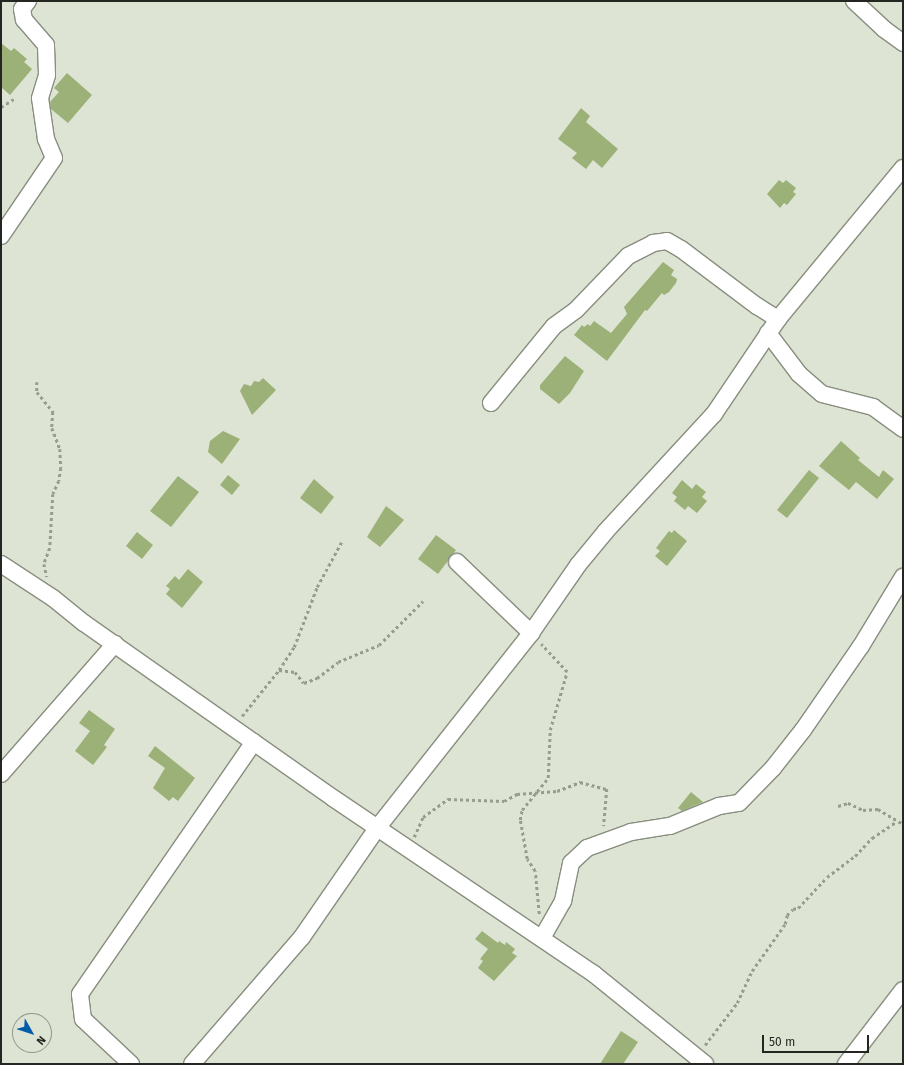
<!DOCTYPE html>
<style>
body{margin:0}
#map{position:relative;width:904px;height:1065px;overflow:hidden;background:#dde4d3;font-family:"Fira Sans",sans-serif}
div>[style]{position:absolute}
.building>*{inset:0;background:#9cb177}
.path>*{height:2.5px;margin-top:-1.25px;transform-origin:0;background:repeating-linear-gradient(90deg,#969c8f 0 3px,transparent 0 6px)}
.roads{filter:drop-shadow(1px 0 #888e7f) drop-shadow(-1px 0 #888e7f) drop-shadow(0 1px #888e7f) drop-shadow(0 -1px #888e7f)}
.minor>*{height:16px;margin:-8px;padding:0 8px;transform-origin:8px;border-radius:8px;background:#fff}
span{translate:-50% -50%;white-space:nowrap;text-align:center;line-height:1.15;-webkit-text-stroke:3px #dde4d3;paint-order:stroke}
.frame{position:absolute;inset:0;border:2px solid #242721;pointer-events:none}
.north{position:absolute;left:12px;top:1013px;width:40px;height:40px;box-sizing:border-box;background:#dde4d3;border:1px solid #93988c;border-radius:50%;rotate:129deg;font-size:11px;font-weight:700;line-height:16px;text-align:center;color:#242721}
.north::after{content:'';display:block;margin:auto;width:14px;height:18px;background:#005ba8;clip-path:polygon(50% 0,100% 100%,50% 72%,0 100%)}
.scale{position:absolute;left:762px;top:1035px;width:107px;height:18px;box-sizing:border-box;border:2px solid #242721;border-top:0;padding-left:5px;font-size:12px;line-height:14px;white-space:nowrap;color:#242721;-webkit-text-stroke:3px #dde4d3;paint-order:stroke}
</style>
<div id="map">
<div class="building">
<i style="clip-path:polygon(1px 43px,11px 51px,14px 48px,27px 59px,24px 62px,32px 69px,10px 95px,1px 87px)"></i>
<i style="clip-path:polygon(67px 73px,92px 95px,68px 123px,51px 109px,50px 102px,59px 92px,54px 88px)"></i>
<i style="clip-path:polygon(581px 108px,590px 116px,586px 122px,618px 149px,602px 168px,593px 160px,586px 169px,572px 158px,577px 153px,558px 139px)"></i>
<i style="clip-path:polygon(779px 180px,783px 183px,786px 180px,796px 188px,793px 192px,796px 194px,787px 205px,784px 203px,780px 208px,767px 194px)"></i>
<i style="clip-path:polygon(663px 262px,674px 270px,671px 275px,677px 279px,676px 283px,669px 292px,664px 295px,662px 293px,647px 311px,645px 310px,607px 361px,574px 335px,582px 325px,584px 327px,588px 324px,590px 326px,594px 321px,611px 333px,627px 314px,624px 307px)"></i>
<i style="clip-path:polygon(565px 356px,584px 371px,570px 393px,559px 404px,540px 389px,540px 385px)"></i>
<i style="clip-path:polygon(263px 378px,276px 390px,252px 415px,240px 391px,244px 384px,251px 386px,254px 381px,259px 382px)"></i>
<i style="clip-path:polygon(223px 431px,240px 439px,222px 464px,208px 452px,210px 441px)"></i>
<i style="clip-path:polygon(841px 441px,860px 458px,858px 460px,879px 477px,883px 470px,894px 479px,877px 499px,856px 482px,849px 490px,819px 466px)"></i>
<i style="clip-path:polygon(809px 470px,819px 478px,787px 518px,777px 510px)"></i>
<i style="clip-path:polygon(228px 475px,240px 485px,232px 495px,220px 485px)"></i>
<i style="clip-path:polygon(178px 476px,199px 492px,171px 527px,150px 511px)"></i>
<i style="clip-path:polygon(314px 479px,334px 497px,321px 514px,300px 498px)"></i>
<i style="clip-path:polygon(682px 480px,692px 489px,696px 484px,706px 492px,702px 497px,707px 501px,697px 513px,688px 506px,685px 510px,674px 501px,677px 497px,672px 493px)"></i>
<i style="clip-path:polygon(386px 506px,404px 520px,380px 547px,367px 537px)"></i>
<i style="clip-path:polygon(674px 530px,687px 541px,667px 566px,655px 556px,660px 551px,656px 548px,669px 531px,672px 533px)"></i>
<i style="clip-path:polygon(137px 532px,153px 545px,142px 559px,126px 546px)"></i>
<i style="clip-path:polygon(436px 535px,456px 550px,438px 574px,418px 559px)"></i>
<i style="clip-path:polygon(188px 569px,203px 582px,182px 608px,166px 594px,170px 589px,166px 586px,175px 576px,179px 580px)"></i>
<i style="clip-path:polygon(89px 710px,115px 729px,104px 745px,107px 747px,93px 765px,75px 751px,90px 731px,79px 723px)"></i>
<i style="clip-path:polygon(155px 746px,195px 778px,178px 801px,173px 797px,169px 801px,153px 788px,165px 768px,148px 756px)"></i>
<i style="clip-path:polygon(691px 792px,703px 802px,682px 811px,678px 808px)"></i>
<i style="clip-path:polygon(482px 931px,498px 943px,499px 941px,505px 945px,506px 942px,515px 949px,512px 953px,517px 956px,494px 981px,478px 968px,483px 961px,480px 959px,488px 949px,475px 939px)"></i>
<i style="clip-path:polygon(621px 1031px,638px 1042px,623px 1064px,600px 1064px)"></i>
</div>
<div class="path">
<i style="left:1px;top:107px;width:15px;rotate:-32deg"></i>
<i style="left:37px;top:382px;width:10px;rotate:90deg"></i>
<i style="left:37px;top:392px;width:26px;rotate:51deg"></i>
<i style="left:53px;top:412px;width:16px;rotate:94deg"></i>
<i style="left:52px;top:428px;width:22px;rotate:69deg"></i>
<i style="left:60px;top:449px;width:19px;rotate:87deg"></i>
<i style="left:61px;top:468px;width:13px;rotate:99deg"></i>
<i style="left:59px;top:481px;width:14px;rotate:115deg"></i>
<i style="left:53px;top:494px;width:54px;rotate:93.2deg"></i>
<i style="left:50px;top:548px;width:17px;rotate:111deg"></i>
<i style="left:44px;top:564px;width:13px;rotate:77deg"></i>
<i style="left:279px;top:670px;width:16px;rotate:7deg"></i>
<i style="left:295px;top:672px;width:14px;rotate:51deg"></i>
<i style="left:304px;top:683px;width:14px;rotate:-21deg"></i>
<i style="left:317px;top:678px;width:26px;rotate:-37deg"></i>
<i style="left:338px;top:662px;width:44px;rotate:-22.5deg"></i>
<i style="left:379px;top:645px;width:62px;rotate:-45deg"></i>
<i style="left:242px;top:716px;width:59px;rotate:-51.2deg"></i>
<i style="left:279px;top:670px;width:27px;rotate:-57deg"></i>
<i style="left:294px;top:647px;width:64px;rotate:-69deg"></i>
<i style="left:317px;top:587px;width:52px;rotate:-61.5deg"></i>
<i style="left:838px;top:806px;width:10px;rotate:-17deg"></i>
<i style="left:848px;top:803px;width:17px;rotate:25deg"></i>
<i style="left:863px;top:810px;width:15px;rotate:-4deg"></i>
<i style="left:878px;top:809px;width:29px;rotate:31deg"></i>
<i style="left:414px;top:837px;width:22px;rotate:-66deg"></i>
<i style="left:423px;top:817px;width:31px;rotate:-36deg"></i>
<i style="left:448px;top:799px;width:56px;rotate:2deg"></i>
<i style="left:504px;top:801px;width:15px;rotate:-28deg"></i>
<i style="left:517px;top:794px;width:40px;rotate:-4.3deg"></i>
<i style="left:557px;top:791px;width:25px;rotate:-21deg"></i>
<i style="left:580px;top:782px;width:28px;rotate:15deg"></i>
<i style="left:607px;top:789px;width:37px;rotate:95deg"></i>
<i style="left:539px;top:914px;width:43px;rotate:-95.3deg"></i>
<i style="left:535px;top:871px;width:14px;rotate:-124deg"></i>
<i style="left:527px;top:859px;width:40px;rotate:-100deg"></i>
<i style="left:520px;top:820px;width:10px;rotate:-79deg"></i>
<i style="left:522px;top:810px;width:41px;rotate:-50.9deg"></i>
<i style="left:548px;top:778px;width:48px;rotate:-87.6deg"></i>
<i style="left:550px;top:730px;width:60px;rotate:-73.7deg"></i>
<i style="left:567px;top:672px;width:38px;rotate:-133deg"></i>
<i style="left:705px;top:1045px;width:53px;rotate:-52.7deg"></i>
<i style="left:737px;top:1003px;width:35px;rotate:-65deg"></i>
<i style="left:752px;top:971px;width:57px;rotate:-54.9deg"></i>
<i style="left:785px;top:924px;width:9px;rotate:-77deg"></i>
<i style="left:787px;top:915px;width:8px;rotate:-45deg"></i>
<i style="left:793px;top:909px;width:5px;rotate:-11deg"></i>
<i style="left:798px;top:908px;width:42px;rotate:-46.9deg"></i>
<i style="left:827px;top:877px;width:35px;rotate:-37deg"></i>
<i style="left:855px;top:856px;width:25px;rotate:-47deg"></i>
<i style="left:872px;top:838px;width:30px;rotate:-34deg"></i>
</div>
<div class="roads">
<div class="minor">
<i style="left:854px;top:1px;width:41px;rotate:43deg"></i>
<i style="left:884px;top:29px;width:24px;rotate:36deg"></i>
<i style="left:1px;top:236px;width:94px;rotate:-55.8deg"></i>
<i style="left:54px;top:158px;width:21px;rotate:-113deg"></i>
<i style="left:46px;top:139px;width:41px;rotate:-98.3deg"></i>
<i style="left:40px;top:98px;width:24px;rotate:-73deg"></i>
<i style="left:47px;top:75px;width:30px;rotate:-92deg"></i>
<i style="left:46px;top:45px;width:33px;rotate:-131deg"></i>
<i style="left:24px;top:20px;width:11px;rotate:-100deg"></i>
<i style="left:22px;top:9px;width:10px;rotate:-53deg"></i>
<i style="left:768px;top:333px;width:51px;rotate:52.9deg"></i>
<i style="left:799px;top:374px;width:30px;rotate:41deg"></i>
<i style="left:822px;top:394px;width:53px;rotate:14.3deg"></i>
<i style="left:873px;top:407px;width:37px;rotate:36deg"></i>
<i style="left:491px;top:403px;width:99px;rotate:-50.7deg"></i>
<i style="left:554px;top:326px;width:27px;rotate:-36deg"></i>
<i style="left:576px;top:310px;width:75px;rotate:-46.1deg"></i>
<i style="left:628px;top:256px;width:28px;rotate:-27deg"></i>
<i style="left:653px;top:243px;width:14px;rotate:-8deg"></i>
<i style="left:667px;top:241px;width:16px;rotate:30deg"></i>
<i style="left:681px;top:249px;width:95px;rotate:36.9deg"></i>
<i style="left:757px;top:306px;width:25px;rotate:32deg"></i>
<i style="left:457px;top:562px;width:103px;rotate:43.8deg"></i>
<i style="left:1px;top:564px;width:62px;rotate:33.2deg"></i>
<i style="left:53px;top:598px;width:40px;rotate:39deg"></i>
<i style="left:84px;top:623px;width:304px;rotate:35.1deg"></i>
<i style="left:333px;top:798px;width:315px;rotate:34deg"></i>
<i style="left:594px;top:974px;width:143px;rotate:39deg"></i>
<i style="left:1px;top:774px;width:173px;rotate:-48.8deg"></i>
<i style="left:542px;top:938px;width:43px;rotate:-60.4deg"></i>
<i style="left:563px;top:901px;width:39px;rotate:-78deg"></i>
<i style="left:571px;top:863px;width:22px;rotate:-43deg"></i>
<i style="left:587px;top:848px;width:47px;rotate:-20deg"></i>
<i style="left:631px;top:832px;width:39px;rotate:-9deg"></i>
<i style="left:670px;top:826px;width:53px;rotate:-22.2deg"></i>
<i style="left:719px;top:806px;width:20px;rotate:-9deg"></i>
<i style="left:739px;top:803px;width:49px;rotate:-45.8deg"></i>
<i style="left:773px;top:768px;width:48px;rotate:-51.7deg"></i>
<i style="left:803px;top:730px;width:102px;rotate:-55.4deg"></i>
<i style="left:861px;top:646px;width:81px;rotate:-58.7deg"></i>
<i style="left:131px;top:1064px;width:66px;rotate:-136.8deg"></i>
<i style="left:83px;top:1019px;width:25px;rotate:-97deg"></i>
<i style="left:80px;top:994px;width:306px;rotate:-55.4deg"></i>
<i style="left:192px;top:1064px;width:168px;rotate:-49.1deg"></i>
<i style="left:302px;top:937px;width:134px;rotate:-55.4deg"></i>
<i style="left:378px;top:827px;width:247px;rotate:-51.7deg"></i>
<i style="left:531px;top:633px;width:83px;rotate:-55.3deg"></i>
<i style="left:578px;top:565px;width:44px;rotate:-50.5deg"></i>
<i style="left:606px;top:531px;width:159px;rotate:-47.3deg"></i>
<i style="left:714px;top:414px;width:115px;rotate:-56deg"></i>
<i style="left:778px;top:319px;width:196px;rotate:-50.4deg"></i>
<i style="left:846px;top:1064px;width:93px;rotate:-52.4deg"></i>
</div>
</div>
<div class="frame"></div>
<div class="north">N</div>
<div class="scale">50 m</div>
</div>
